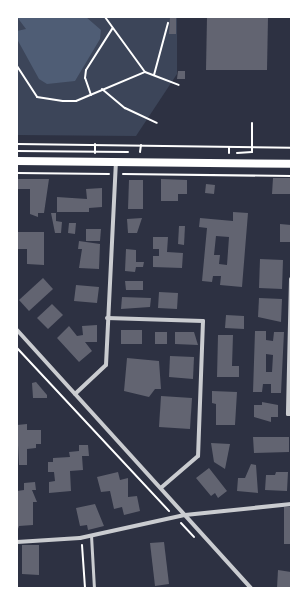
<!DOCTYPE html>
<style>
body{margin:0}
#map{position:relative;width:308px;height:605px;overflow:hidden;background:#2d3142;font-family:"Varela Round",sans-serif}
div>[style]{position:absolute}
.green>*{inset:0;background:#3c4559}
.water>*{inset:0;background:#4f5d75}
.building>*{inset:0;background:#626471}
.path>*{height:2px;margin:-1px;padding:0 1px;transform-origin:1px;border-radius:1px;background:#fff}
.service>*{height:3px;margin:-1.5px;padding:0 1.5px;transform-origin:1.5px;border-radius:1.5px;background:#caccd0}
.minor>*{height:4px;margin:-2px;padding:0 2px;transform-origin:2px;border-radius:2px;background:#caccd0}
.secondary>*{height:8px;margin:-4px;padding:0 4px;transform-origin:4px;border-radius:4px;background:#fff}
span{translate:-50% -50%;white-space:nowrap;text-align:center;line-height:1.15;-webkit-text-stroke:4px #fff;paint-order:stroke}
.frame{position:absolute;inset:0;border:18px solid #fff;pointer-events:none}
</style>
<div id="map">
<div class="green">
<i style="clip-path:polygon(17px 17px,177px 17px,177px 74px,136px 136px,17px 135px)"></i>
</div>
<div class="water">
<i style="clip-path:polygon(17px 17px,86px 17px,101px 30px,100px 39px,75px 81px,47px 84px,39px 79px,17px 39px,17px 31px,26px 29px)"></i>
</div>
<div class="building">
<i style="clip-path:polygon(170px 17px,176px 17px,176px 34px,169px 34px)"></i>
<i style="clip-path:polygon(207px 17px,268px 17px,267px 70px,206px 70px)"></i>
<i style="clip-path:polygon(178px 71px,185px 71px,185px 79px,177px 79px)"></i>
<i style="clip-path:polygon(273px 178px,291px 178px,291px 194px,272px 194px)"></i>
<i style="clip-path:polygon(17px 179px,49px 179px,44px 213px,38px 213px,38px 217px,30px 214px,30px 189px,17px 189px)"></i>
<i style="clip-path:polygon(161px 179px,187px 180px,187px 194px,178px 194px,178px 201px,161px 201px)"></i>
<i style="clip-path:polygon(129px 180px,143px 180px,143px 209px,128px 209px)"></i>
<i style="clip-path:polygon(206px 184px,215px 185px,214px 194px,205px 193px)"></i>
<i style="clip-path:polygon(102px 188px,102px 207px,89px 208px,89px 212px,57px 212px,57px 197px,87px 199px,86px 189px)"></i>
<i style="clip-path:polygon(evenodd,233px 212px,248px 213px,242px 287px,220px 285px,221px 276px,213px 276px,212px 282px,202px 281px,207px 228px,199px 227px,200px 218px,233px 221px,233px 212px,216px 236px,229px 237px,227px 265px,219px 264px,220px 255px,214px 255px,216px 236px)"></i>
<i style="clip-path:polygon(51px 213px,56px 213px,56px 221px,62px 222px,61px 233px,55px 233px)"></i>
<i style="clip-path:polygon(142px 218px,137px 233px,128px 233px,127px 219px)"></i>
<i style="clip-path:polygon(69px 223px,76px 223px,75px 234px,68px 233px)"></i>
<i style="clip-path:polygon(280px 224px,291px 225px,291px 242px,280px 242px)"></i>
<i style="clip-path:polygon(179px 226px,185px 226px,184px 245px,178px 244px)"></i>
<i style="clip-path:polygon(86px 229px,101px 229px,100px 241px,86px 241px)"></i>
<i style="clip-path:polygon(17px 232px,44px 232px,44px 265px,27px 264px,27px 249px,17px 249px)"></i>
<i style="clip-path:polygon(153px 237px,168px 237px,167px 252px,183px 253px,182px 268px,153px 267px,153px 256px,159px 256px,159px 249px,153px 249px)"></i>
<i style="clip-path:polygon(79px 241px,100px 244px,99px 269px,79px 268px,82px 249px,78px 249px)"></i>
<i style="clip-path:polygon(126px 249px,136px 250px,136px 262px,144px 262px,143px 267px,136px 267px,135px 272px,125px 271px)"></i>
<i style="clip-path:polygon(260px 259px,283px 260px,282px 289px,259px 288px)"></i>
<i style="clip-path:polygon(43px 278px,53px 289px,29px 311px,19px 300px)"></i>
<i style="clip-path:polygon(125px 281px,143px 281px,143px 290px,126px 290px)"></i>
<i style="clip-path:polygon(76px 285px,99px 287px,97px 303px,74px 301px)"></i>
<i style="clip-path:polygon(159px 292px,178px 293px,177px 309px,158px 308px)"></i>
<i style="clip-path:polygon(122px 297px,151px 298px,150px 307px,121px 309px)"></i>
<i style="clip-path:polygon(259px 298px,282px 299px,281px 322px,258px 317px)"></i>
<i style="clip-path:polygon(52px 304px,63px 315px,48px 329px,37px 318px)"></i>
<i style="clip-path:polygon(226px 315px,244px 316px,244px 329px,225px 328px)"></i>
<i style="clip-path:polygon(97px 325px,97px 342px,85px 342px,92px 351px,79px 362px,57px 338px,69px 326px,77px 336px,83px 335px,82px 326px)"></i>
<i style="clip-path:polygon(121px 330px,142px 330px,142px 344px,121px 344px)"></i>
<i style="clip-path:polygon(evenodd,255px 331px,266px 331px,266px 340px,273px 341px,274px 332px,284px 332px,281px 393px,271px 393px,271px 384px,263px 384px,262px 392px,253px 392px,255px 331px,266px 354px,273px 355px,272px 372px,266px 372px,266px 354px)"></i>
<i style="clip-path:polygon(155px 332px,167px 332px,167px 344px,155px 344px)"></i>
<i style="clip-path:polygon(175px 332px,194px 332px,198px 345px,175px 344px)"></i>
<i style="clip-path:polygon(218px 335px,233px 335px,232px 366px,239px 366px,239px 377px,217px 377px)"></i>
<i style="clip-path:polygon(170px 356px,194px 357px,193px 379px,169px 377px)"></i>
<i style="clip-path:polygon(127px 358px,159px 361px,161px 389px,155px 389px,149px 397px,124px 391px)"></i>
<i style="clip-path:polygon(36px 382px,47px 395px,47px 398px,33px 398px,32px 383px)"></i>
<i style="clip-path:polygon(212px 391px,237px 392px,235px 425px,216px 425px,216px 404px,212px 403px)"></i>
<i style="clip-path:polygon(161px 396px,192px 398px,190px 429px,159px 427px)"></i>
<i style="clip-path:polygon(262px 402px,278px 405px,278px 417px,271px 417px,271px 422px,254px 417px,254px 405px,262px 405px)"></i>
<i style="clip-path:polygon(27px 424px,27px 430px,41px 430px,41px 444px,36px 444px,36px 448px,27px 449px,27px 465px,19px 465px,17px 425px)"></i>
<i style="clip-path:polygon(253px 437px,289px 437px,289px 452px,254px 453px)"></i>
<i style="clip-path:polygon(211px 443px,230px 444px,225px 469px,214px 462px)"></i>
<i style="clip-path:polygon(79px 445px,88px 445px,89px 456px,82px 456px,83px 470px,70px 471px,71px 491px,49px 493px,49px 482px,55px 481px,54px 472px,48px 472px,48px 462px,53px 462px,53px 458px,70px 457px,69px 452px,79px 451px)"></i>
<i style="clip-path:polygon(251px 464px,256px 465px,258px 493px,237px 491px,238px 478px,245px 478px)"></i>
<i style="clip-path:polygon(209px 468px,227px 491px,218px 498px,215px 493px,211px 496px,196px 478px)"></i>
<i style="clip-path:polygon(118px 472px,120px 480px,128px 478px,128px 497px,137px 496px,140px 511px,124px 515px,122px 507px,114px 509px,110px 491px,101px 492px,97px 477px)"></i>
<i style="clip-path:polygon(276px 472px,288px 472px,287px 491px,265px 490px,266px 475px,275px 475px)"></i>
<i style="clip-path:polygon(35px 482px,36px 490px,32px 490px,37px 502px,33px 502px,33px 525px,19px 526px,17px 532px,17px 491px,24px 490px,24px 483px)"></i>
<i style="clip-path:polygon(95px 504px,104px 526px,88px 530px,87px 525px,80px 526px,76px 508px)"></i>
<i style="clip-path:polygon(284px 507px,291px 507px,291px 544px,284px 544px)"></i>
<i style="clip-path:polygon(164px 542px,169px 584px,155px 586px,150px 543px)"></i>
<i style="clip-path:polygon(22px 545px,39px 545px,39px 575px,22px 574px)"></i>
<i style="clip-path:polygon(278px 570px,291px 572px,290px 588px,277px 588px)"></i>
</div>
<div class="path">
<i style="left:105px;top:17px;width:68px;rotate:54deg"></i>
<i style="left:145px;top:72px;width:36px;rotate:21deg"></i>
<i style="left:17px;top:66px;width:37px;rotate:57deg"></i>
<i style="left:37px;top:97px;width:26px;rotate:9deg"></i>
<i style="left:63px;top:101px;width:13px"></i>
<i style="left:76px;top:101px;width:75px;rotate:-22.8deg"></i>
<i style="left:154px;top:75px;width:54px;rotate:-74.9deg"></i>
<i style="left:102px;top:89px;width:30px;rotate:40deg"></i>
<i style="left:125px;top:108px;width:35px;rotate:25deg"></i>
<i style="left:91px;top:95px;width:18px;rotate:-109deg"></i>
<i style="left:85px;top:78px;width:8px;rotate:-83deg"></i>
<i style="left:86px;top:70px;width:49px;rotate:-57.6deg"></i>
<i style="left:17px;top:144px;width:274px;rotate:0.8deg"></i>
<i style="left:229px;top:147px;width:6px;rotate:90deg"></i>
<i style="left:17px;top:151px;width:111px;rotate:0.5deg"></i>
<i style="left:140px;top:152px;width:7px;rotate:-82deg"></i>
<i style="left:95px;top:153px;width:9px;rotate:-90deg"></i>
<i style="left:237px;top:153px;width:15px;rotate:-4deg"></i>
<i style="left:252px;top:152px;width:29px;rotate:-90deg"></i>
<i style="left:17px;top:173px;width:92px;rotate:0.6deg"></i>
<i style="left:123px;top:174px;width:168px;rotate:0.7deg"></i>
<i style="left:17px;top:348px;width:223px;rotate:47deg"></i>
<i style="left:181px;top:523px;width:19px;rotate:47deg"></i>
<i style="left:82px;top:545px;width:43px;rotate:86deg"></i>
</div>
<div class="service">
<i style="left:91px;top:535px;width:53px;rotate:86.8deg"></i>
</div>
<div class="minor">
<i style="left:291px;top:279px;width:135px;rotate:91.3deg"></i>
<i style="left:288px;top:414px;width:3px"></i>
<i style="left:107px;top:318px;width:96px;rotate:1.8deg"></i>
<i style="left:203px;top:321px;width:135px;rotate:92.1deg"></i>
<i style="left:198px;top:456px;width:48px;rotate:139.3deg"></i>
<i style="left:17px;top:330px;width:348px;rotate:47.8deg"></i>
<i style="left:75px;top:394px;width:42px;rotate:-43.1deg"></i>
<i style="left:106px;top:365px;width:204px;rotate:-87.2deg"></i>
<i style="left:17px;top:542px;width:63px;rotate:-3.6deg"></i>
<i style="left:80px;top:538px;width:107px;rotate:-12.4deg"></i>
<i style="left:185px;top:515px;width:107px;rotate:-5.9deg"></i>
</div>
<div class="secondary">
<i style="left:17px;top:161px;width:274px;rotate:0.6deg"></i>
</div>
<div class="frame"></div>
</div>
